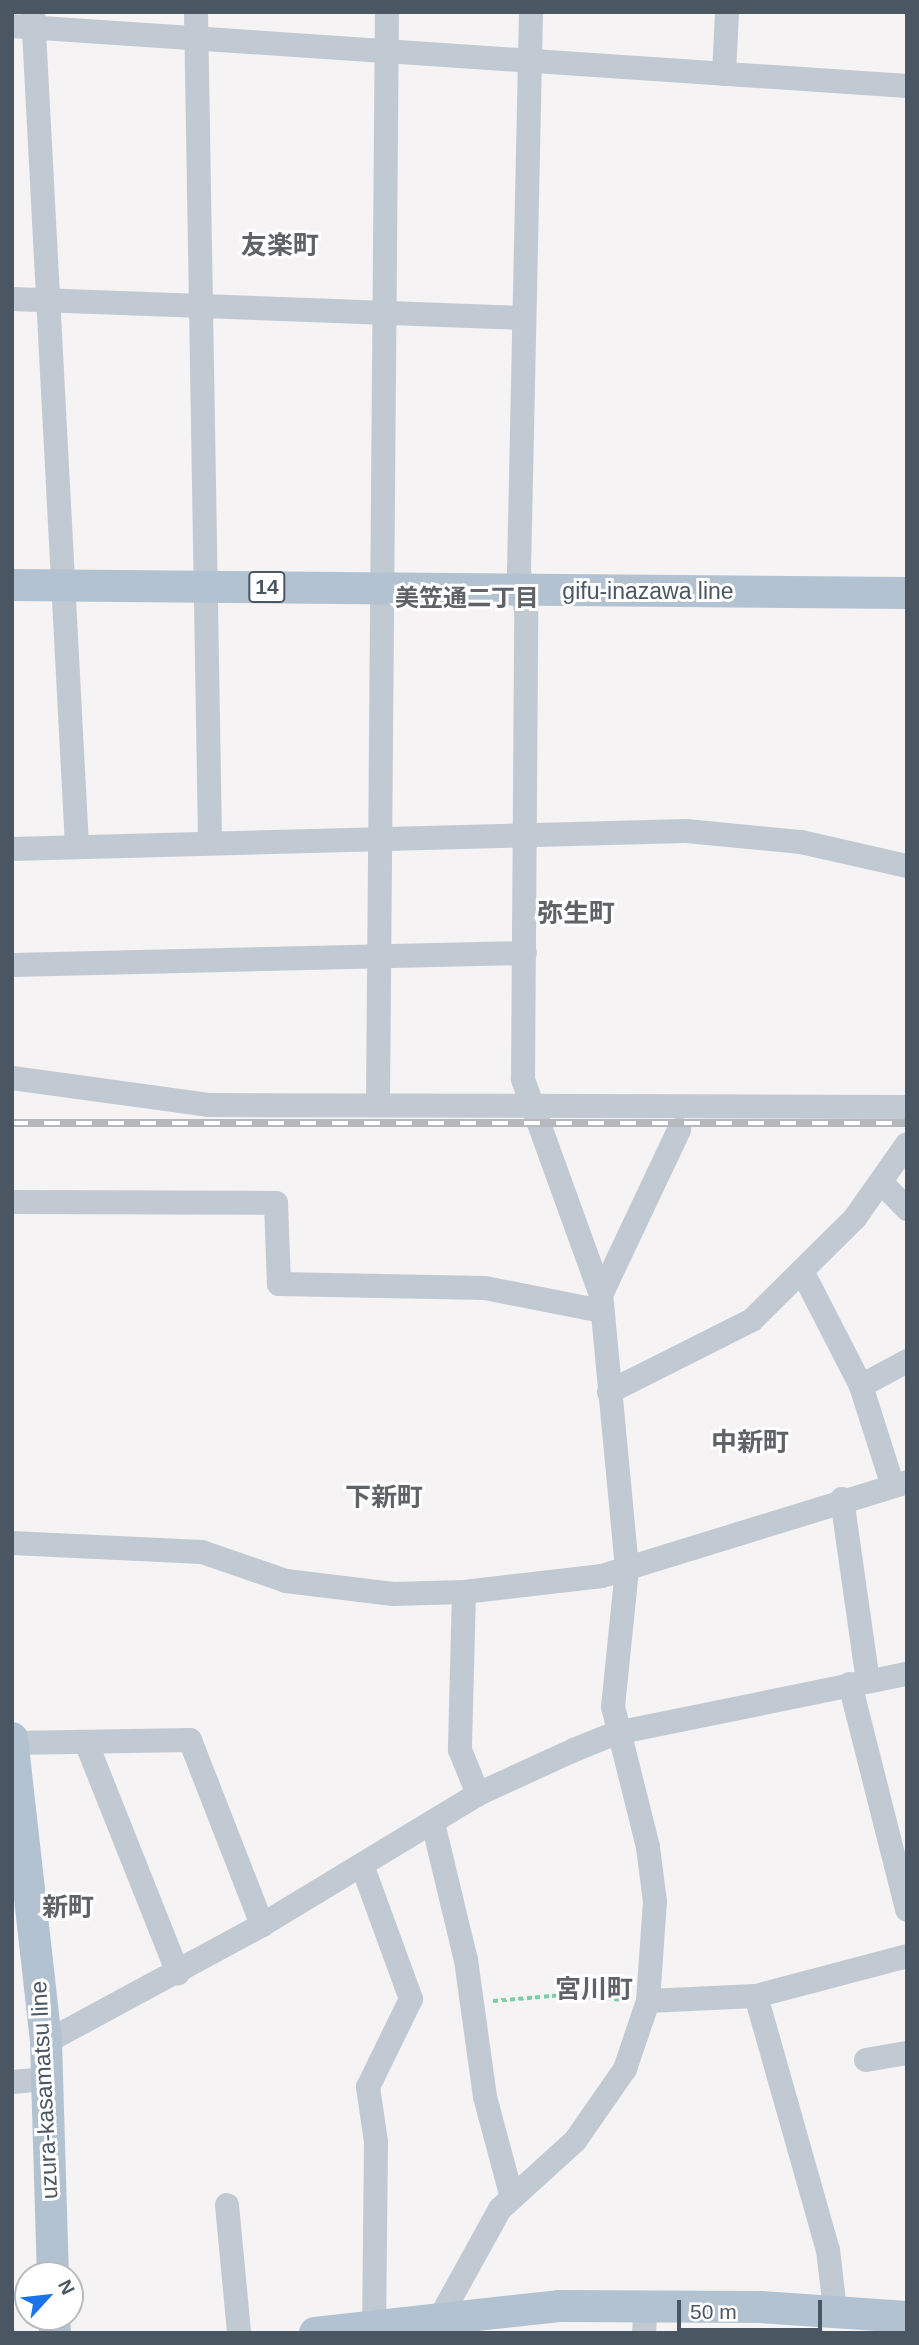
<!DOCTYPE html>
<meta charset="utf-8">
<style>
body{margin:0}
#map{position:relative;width:919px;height:2345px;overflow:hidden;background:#f5f3f3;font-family:Arial,"Noto Sans JP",sans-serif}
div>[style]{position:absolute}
.path>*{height:3.5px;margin-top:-1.75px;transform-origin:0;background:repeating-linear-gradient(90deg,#7ad0a6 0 5px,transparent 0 8.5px)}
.minor>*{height:24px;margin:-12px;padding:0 12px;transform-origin:12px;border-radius:12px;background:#c1cad2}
.major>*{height:32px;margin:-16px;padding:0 16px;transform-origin:16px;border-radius:16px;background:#b3c2d1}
.rail>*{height:8px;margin-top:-4px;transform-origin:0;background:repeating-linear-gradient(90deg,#fff 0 16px,#b5b8bd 0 32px);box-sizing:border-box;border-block:2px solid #b5b8bd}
span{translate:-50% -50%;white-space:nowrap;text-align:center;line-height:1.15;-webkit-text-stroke:6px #fff;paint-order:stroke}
.shield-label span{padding:2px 5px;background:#fff;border:2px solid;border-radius:5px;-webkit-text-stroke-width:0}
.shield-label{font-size:21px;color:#4a5661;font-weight:700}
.street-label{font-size:23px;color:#4a5661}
.neighbourhood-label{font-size:24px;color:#5f6368;font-weight:700}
.quarter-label{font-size:26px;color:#5f6368;font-weight:700}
.frame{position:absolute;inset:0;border:14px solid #4a5661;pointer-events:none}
.north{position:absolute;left:14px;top:2261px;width:70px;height:70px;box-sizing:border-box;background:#fff;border:2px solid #b7bbc0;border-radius:50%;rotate:63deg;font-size:19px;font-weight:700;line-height:28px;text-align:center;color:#4a5661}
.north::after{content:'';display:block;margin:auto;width:24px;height:32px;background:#1a73e8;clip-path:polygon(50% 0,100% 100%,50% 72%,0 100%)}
.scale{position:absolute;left:677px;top:2300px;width:145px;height:32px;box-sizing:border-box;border:4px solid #4a5661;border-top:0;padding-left:9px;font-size:21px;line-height:24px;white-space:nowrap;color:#4a5661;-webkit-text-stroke:5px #fff;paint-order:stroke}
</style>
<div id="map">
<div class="path">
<i style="left:493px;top:2001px;width:70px;rotate:-4.9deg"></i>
<i style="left:563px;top:1995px;width:62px;rotate:4.6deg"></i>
</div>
<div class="minor">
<i style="left:33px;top:12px;width:835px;rotate:86.98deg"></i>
<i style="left:196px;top:12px;width:830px;rotate:89.03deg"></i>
<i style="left:12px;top:26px;width:897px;rotate:3.84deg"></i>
<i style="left:724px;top:74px;width:62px;rotate:-87.2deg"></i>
<i style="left:12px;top:299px;width:511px;rotate:2.13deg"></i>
<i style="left:12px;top:849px;width:674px;rotate:-1.53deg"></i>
<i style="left:686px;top:831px;width:116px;rotate:5.5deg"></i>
<i style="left:801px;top:842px;width:109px;rotate:12.8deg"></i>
<i style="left:12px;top:965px;width:513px;rotate:-1.34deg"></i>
<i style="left:12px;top:1078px;width:198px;rotate:7.8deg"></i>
<i style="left:208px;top:1105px;width:699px;rotate:0.16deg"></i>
<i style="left:378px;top:1104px;width:1092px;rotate:-89.53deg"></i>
<i style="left:882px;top:1183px;width:36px;rotate:46deg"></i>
<i style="left:12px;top:1202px;width:264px;rotate:0.2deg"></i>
<i style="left:276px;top:1203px;width:81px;rotate:87.9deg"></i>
<i style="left:279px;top:1284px;width:206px;rotate:1.1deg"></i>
<i style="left:485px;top:1288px;width:119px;rotate:11.1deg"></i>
<i style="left:802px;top:1271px;width:129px;rotate:62.8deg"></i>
<i style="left:861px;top:1386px;width:105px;rotate:72.3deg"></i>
<i style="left:601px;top:1295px;width:183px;rotate:-64.7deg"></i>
<i style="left:861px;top:1386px;width:52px;rotate:-28.5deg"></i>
<i style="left:609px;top:1392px;width:160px;rotate:-26.7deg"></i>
<i style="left:752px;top:1320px;width:145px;rotate:-44.7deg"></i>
<i style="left:855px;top:1218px;width:90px;rotate:-54.9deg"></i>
<i style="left:842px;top:1499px;width:184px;rotate:81.9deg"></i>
<i style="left:12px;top:1543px;width:190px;rotate:2.7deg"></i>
<i style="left:202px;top:1552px;width:89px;rotate:19deg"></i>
<i style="left:286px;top:1581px;width:108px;rotate:6.9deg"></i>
<i style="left:393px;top:1594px;width:71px;rotate:-1.6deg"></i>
<i style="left:464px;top:1592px;width:139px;rotate:-6.6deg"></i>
<i style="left:602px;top:1576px;width:319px;rotate:-17.1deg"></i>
<i style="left:464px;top:1592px;width:158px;rotate:91.5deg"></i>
<i style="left:460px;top:1750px;width:48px;rotate:67.8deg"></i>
<i style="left:850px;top:1684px;width:233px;rotate:75.8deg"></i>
<i style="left:86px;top:1742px;width:249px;rotate:68.3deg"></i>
<i style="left:13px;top:1743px;width:177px;rotate:-1deg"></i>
<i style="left:190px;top:1740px;width:199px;rotate:68.7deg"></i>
<i style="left:433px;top:1823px;width:141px;rotate:76.5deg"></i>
<i style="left:466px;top:1960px;width:138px;rotate:82.1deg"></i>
<i style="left:485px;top:2097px;width:100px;rotate:75deg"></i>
<i style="left:362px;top:1865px;width:143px;rotate:69.9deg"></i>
<i style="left:411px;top:1999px;width:98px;rotate:116deg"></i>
<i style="left:368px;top:2087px;width:56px;rotate:81.7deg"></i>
<i style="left:376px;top:2142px;width:182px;rotate:90.6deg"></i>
<i style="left:756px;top:1996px;width:264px;rotate:74.2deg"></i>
<i style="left:828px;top:2250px;width:60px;rotate:83.3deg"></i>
<i style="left:648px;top:2001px;width:108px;rotate:-2.7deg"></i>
<i style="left:756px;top:1996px;width:156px;rotate:-14.8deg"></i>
<i style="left:46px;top:2042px;width:246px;rotate:-28.4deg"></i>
<i style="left:262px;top:1925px;width:253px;rotate:-31.2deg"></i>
<i style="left:478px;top:1794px;width:106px;rotate:-24.6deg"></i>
<i style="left:574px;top:1750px;width:45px;rotate:-22deg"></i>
<i style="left:616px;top:1733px;width:297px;rotate:-11.5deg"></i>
<i style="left:866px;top:2060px;width:42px;rotate:-9.7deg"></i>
<i style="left:12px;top:2082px;width:36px;rotate:-5deg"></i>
<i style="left:227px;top:2205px;width:129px;rotate:84.6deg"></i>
<i style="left:444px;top:2331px;width:17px;rotate:-97deg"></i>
<i style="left:442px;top:2314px;width:120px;rotate:-61.1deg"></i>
<i style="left:500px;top:2209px;width:101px;rotate:-42.2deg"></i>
<i style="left:575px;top:2141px;width:88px;rotate:-55.2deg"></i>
<i style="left:625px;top:2069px;width:72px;rotate:-71.3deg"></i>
<i style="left:648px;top:2001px;width:99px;rotate:-86deg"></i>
<i style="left:655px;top:1902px;width:55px;rotate:-97.3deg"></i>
<i style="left:648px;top:1847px;width:144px;rotate:-104deg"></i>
<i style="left:613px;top:1707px;width:140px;rotate:-84.2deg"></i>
<i style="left:627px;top:1568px;width:274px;rotate:-95.4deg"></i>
<i style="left:601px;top:1295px;width:230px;rotate:-109.9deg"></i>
<i style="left:523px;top:1079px;width:468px;rotate:-89.6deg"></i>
<i style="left:526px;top:611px;width:41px;rotate:-99.9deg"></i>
<i style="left:519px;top:571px;width:559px;rotate:-88.77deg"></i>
<i style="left:644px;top:2333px;width:26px;rotate:-86deg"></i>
</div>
<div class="major">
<i style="left:12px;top:585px;width:895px;rotate:0.51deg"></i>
<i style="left:12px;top:1738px;width:306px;rotate:83.6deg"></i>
<i style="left:46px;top:2042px;width:233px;rotate:88.3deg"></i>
<i style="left:54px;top:2317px;width:16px;rotate:86deg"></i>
<i style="left:315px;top:2333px;width:245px;rotate:-6.3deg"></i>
<i style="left:559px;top:2306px;width:201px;rotate:0.3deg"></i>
<i style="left:760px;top:2307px;width:147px;rotate:3.9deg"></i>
</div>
<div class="rail">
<i style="left:12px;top:1123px;width:895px"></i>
</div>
<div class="shield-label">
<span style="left:267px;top:587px">14</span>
</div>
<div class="street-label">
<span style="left:648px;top:591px">gifu-inazawa line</span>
<span style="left:44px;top:2090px;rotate:-93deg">uzura-kasamatsu line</span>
</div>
<div class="neighbourhood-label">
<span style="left:467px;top:598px">美笠通二丁目</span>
</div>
<div class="quarter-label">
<span style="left:280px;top:246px">友楽町</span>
<span style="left:576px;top:914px">弥生町</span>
<span style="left:750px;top:1443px">中新町</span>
<span style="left:384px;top:1498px">下新町</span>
<span style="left:68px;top:1908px">新町</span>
<span style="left:594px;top:1990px">宮川町</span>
</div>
<div class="frame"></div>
<div class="north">N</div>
<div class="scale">50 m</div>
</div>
